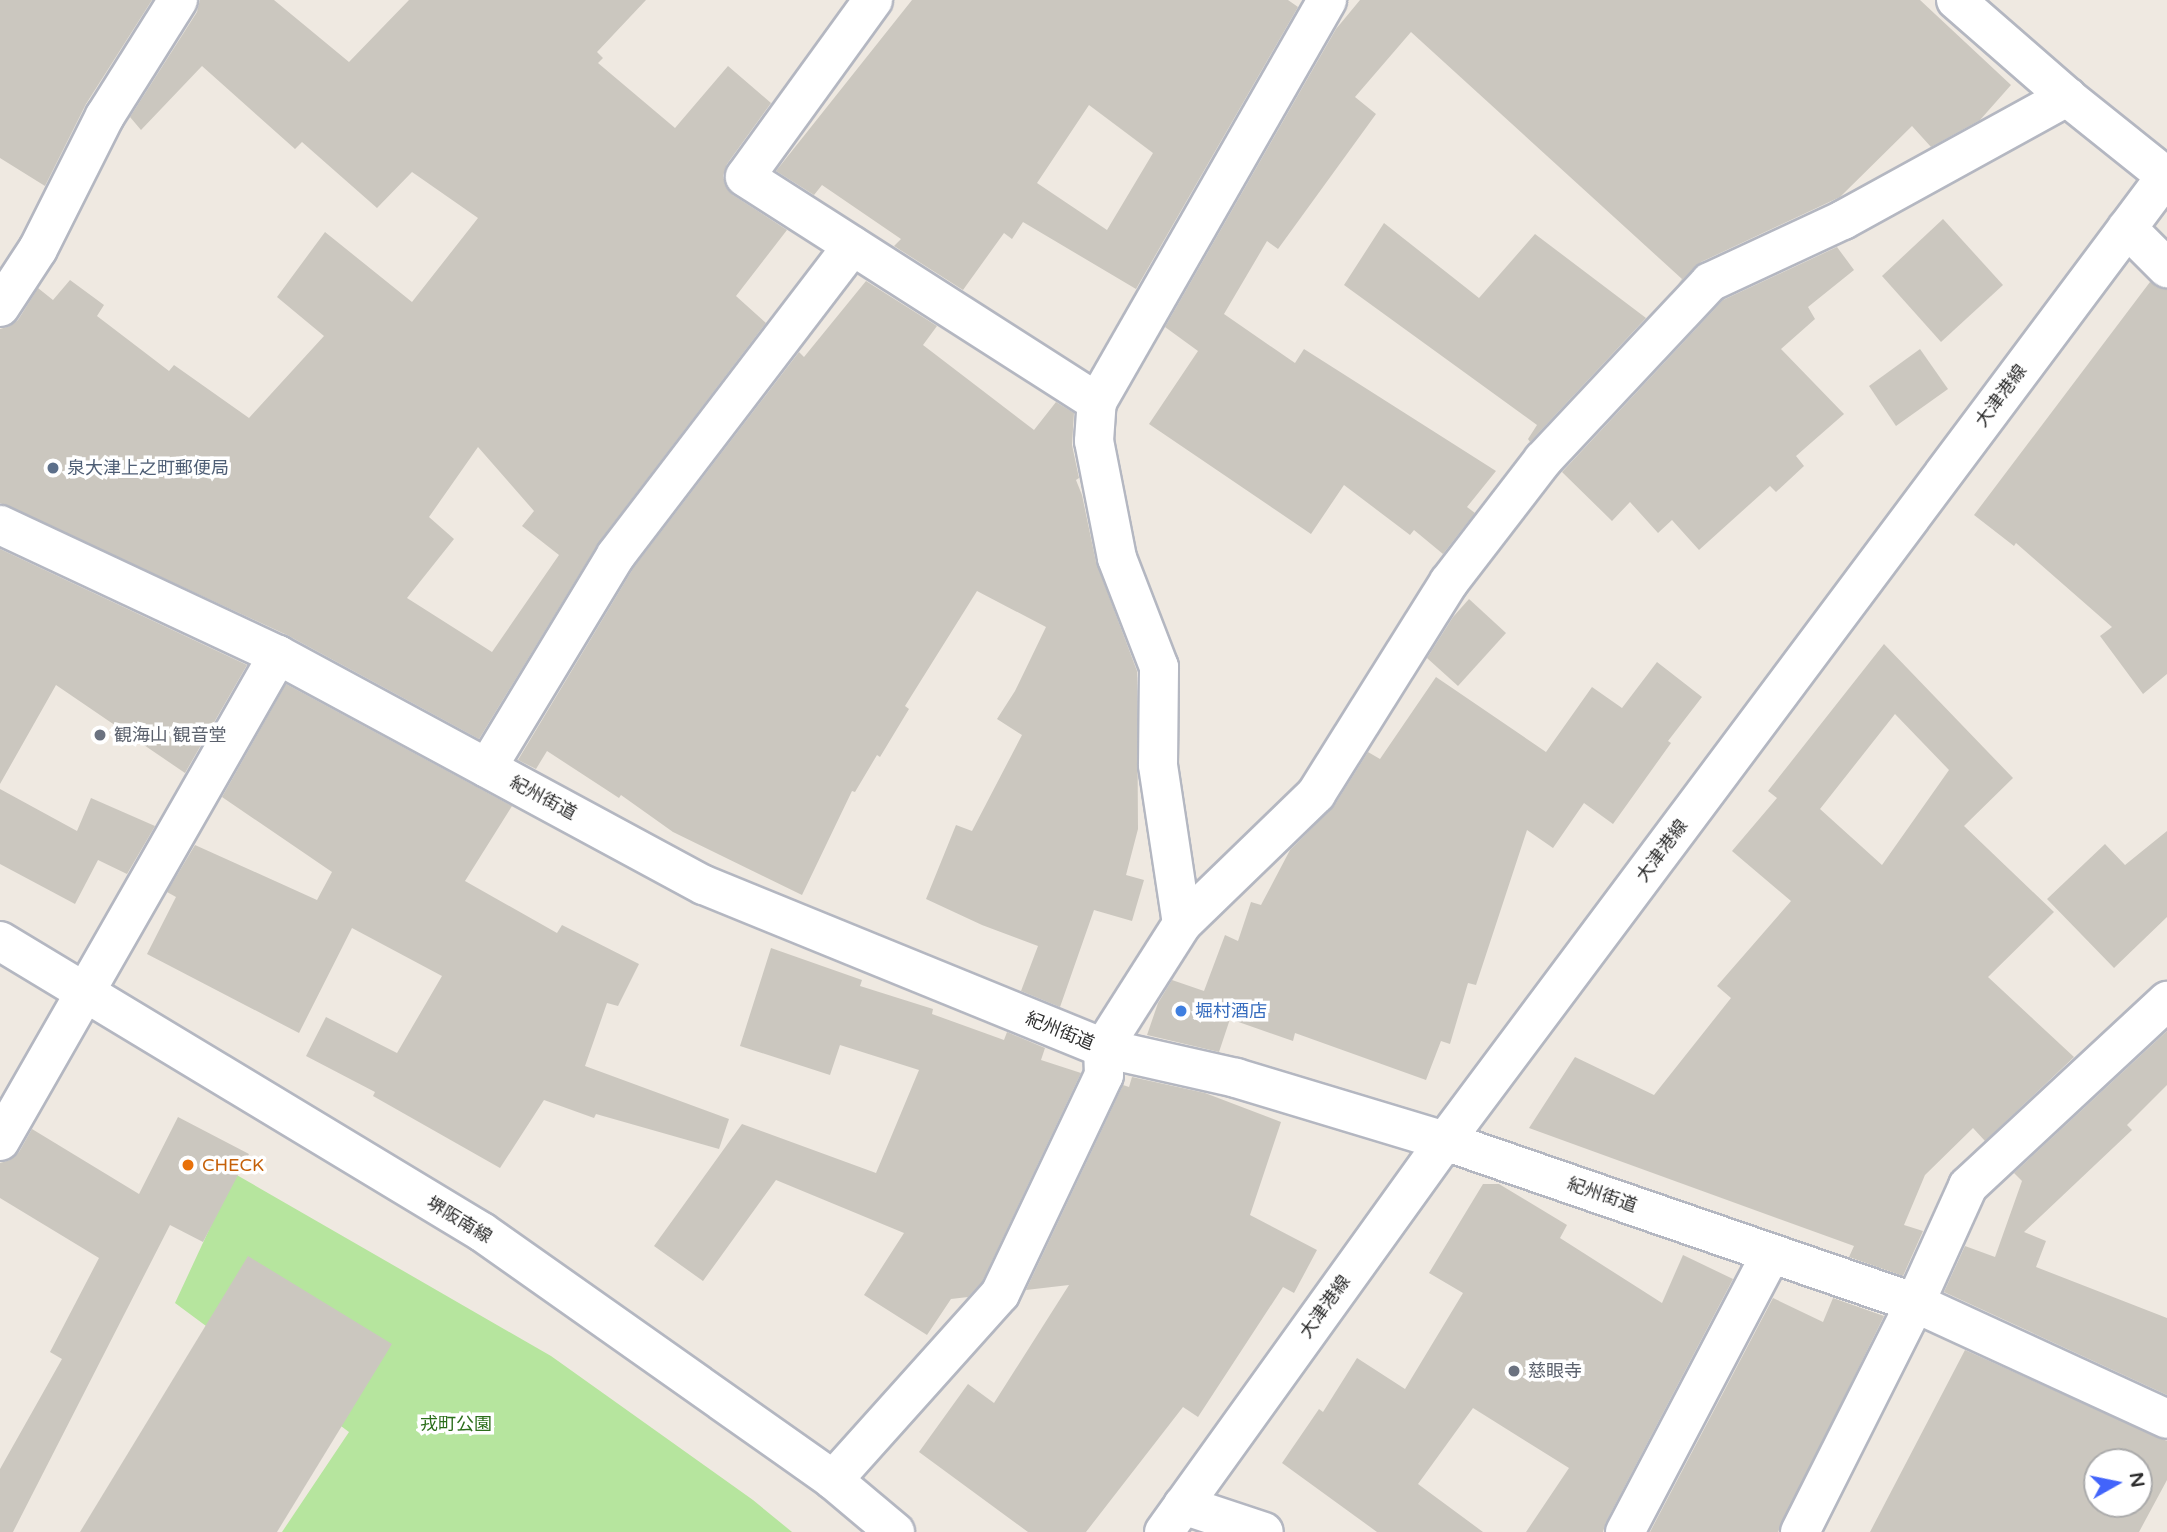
<!DOCTYPE html>
<meta charset="utf-8">
<style>
body{margin:0}
#map{position:relative;width:2167px;height:1532px;overflow:hidden;background:#efe9e1;font-family:"Varela Round","Noto Sans JP",sans-serif}
div>[style]{position:absolute}
.green>*{inset:0;background:#b6e59e}
.building>*{inset:0;background:#cbc7bf}
.roads{filter:drop-shadow(2px 0 #b4b7c1) drop-shadow(-2px 0 #b4b7c1) drop-shadow(0 2px #b4b7c1) drop-shadow(0 -2px #b4b7c1)}
.minor>*{height:38px;margin:-19px;padding:0 19px;transform-origin:19px;border-radius:19px;background:#fff}
.tertiary>*{height:38px;margin:-19px;padding:0 19px;transform-origin:19px;border-radius:19px;background:#fff}
.secondary>*{height:38px;margin:-19px;padding:0 19px;transform-origin:19px;border-radius:19px;background:#fff}
.dots>*{width:19px;height:19px;translate:-50% -50%;box-sizing:border-box;border:4px solid #fff;border-radius:50%}
span{translate:-50% -50%;white-space:nowrap;text-align:center;line-height:1.15;-webkit-text-stroke:7px #fff;paint-order:stroke}
.street-label{font-size:18px;color:#2e2e2e}
.service-label{font-size:18px;color:#4e5e75}
.left{translate:0 -50%;text-align:left}
.worship-label{font-size:18px;color:#5b616d}
.shop-label{font-size:18px;color:#366cbe}
.food-label{font-size:18px;color:#c56008}
.park-label{font-size:18px;color:#2c6e1b}
.north{position:absolute;left:2083px;top:1448px;width:70px;height:70px;box-sizing:border-box;background:#fff;border:2px solid #ababab;border-radius:50%;rotate:81deg;font-size:19px;font-weight:700;line-height:28px;text-align:center;color:#2e2e2e}
.north::after{content:'';display:block;margin:auto;width:24px;height:32px;background:#4264fb;clip-path:polygon(50% 0,100% 100%,50% 72%,0 100%)}
</style>
<div id="map">
<div class="green">
<i style="clip-path:polygon(235px 1174px,551px 1356px,753px 1500px,792px 1532px,282px 1532px,349px 1432px,175px 1303px)"></i>
</div>
<div class="building">
<i style="clip-path:polygon(0 0,152px 0,86px 104px,45px 186px,0 158px)"></i>
<i style="clip-path:polygon(evenodd,200px 0,274px 0,349px 62px,409px 0,646px 0,597px 52px,603px 58px,598px 63px,675px 128px,728px 66px,771px 103px,727px 164px,723px 176px,726px 187px,733px 195px,787px 230px,736px 296px,766px 323px,599px 542px,479px 739px,287px 635px,0 503px,0 329px,10px 326px,18px 320px,38px 288px,53px 300px,70px 280px,104px 305px,97px 316px,169px 371px,174px 365px,249px 418px,324px 336px,277px 297px,325px 232px,412px 302px,478px 218px,412px 172px,377px 208px,302px 142px,295px 149px,202px 66px,141px 130px,130px 117px,197px 12px,200px 0,478px 447px,534px 511px,522px 526px,559px 555px,492px 652px,407px 598px,454px 539px,429px 517px,478px 447px)"></i>
<i style="clip-path:polygon(evenodd,912px 0,1288px 0,1298px 7px,1136px 289px,1023px 222px,1012px 239px,1004px 233px,963px 290px,894px 246px,901px 239px,822px 185px,814px 195px,776px 171px,912px 0,1089px 105px,1153px 153px,1107px 230px,1037px 183px,1089px 105px)"></i>
<i style="clip-path:polygon(1360px 0,1920px 0,2011px 85px,1980px 120px,1931px 147px,1912px 126px,1840px 197px,1701px 262px,1678px 284px,1682px 279px,1411px 32px,1355px 97px,1376px 114px,1278px 249px,1267px 241px,1224px 314px,1295px 363px,1304px 349px,1496px 471px,1467px 507px,1475px 513px,1443px 554px,1414px 530px,1410px 535px,1344px 485px,1311px 534px,1149px 424px,1198px 351px,1165px 327px,1336px 29px)"></i>
<i style="clip-path:polygon(1943px 219px,2003px 285px,1941px 342px,1882px 276px)"></i>
<i style="clip-path:polygon(1384px 223px,1479px 298px,1535px 234px,1646px 318px,1530px 442px,1528px 439px,1537px 425px,1344px 285px)"></i>
<i style="clip-path:polygon(1837px 247px,1854px 270px,1808px 307px,1815px 319px,1781px 349px,1844px 414px,1796px 456px,1804px 466px,1776px 492px,1770px 486px,1699px 550px,1672px 520px,1658px 533px,1630px 502px,1612px 521px,1562px 472px,1723px 300px)"></i>
<i style="clip-path:polygon(866px 281px,937px 326px,923px 345px,1034px 430px,1056px 402px,1074px 413px,1072px 445px,1079px 478px,1076px 480px,1082px 495px,1096px 562px,1137px 671px,1138px 829px,1126px 875px,1144px 880px,1132px 921px,1094px 910px,1060px 1007px,1021px 991px,1038px 946px,982px 925px,926px 899px,956px 825px,972px 831px,1022px 735px,997px 719px,1015px 691px,1046px 627px,977px 591px,905px 706px,909px 709px,880px 757px,877px 755px,855px 792px,852px 791px,802px 895px,673px 832px,621px 795px,619px 798px,547px 751px,536px 769px,518px 760px,634px 567px,799px 352px,804px 357px)"></i>
<i style="clip-path:polygon(2150px 282px,2167px 289px,2167px 674px,2143px 694px,2100px 636px,2112px 627px,2016px 543px,2014px 546px,1974px 515px)"></i>
<i style="clip-path:polygon(1920px 349px,1948px 389px,1896px 426px,1869px 386px)"></i>
<i style="clip-path:polygon(0 549px,247px 665px,185px 773px,56px 685px,0 784px)"></i>
<i style="clip-path:polygon(1469px 599px,1506px 633px,1458px 686px,1427px 658px,1453px 617px)"></i>
<i style="clip-path:polygon(evenodd,1884px 644px,2013px 778px,1964px 826px,2054px 912px,1988px 977px,2074px 1057px,1985px 1141px,1973px 1128px,1925px 1175px,1904px 1225px,1923px 1231px,1903px 1276px,1849px 1257px,1854px 1246px,1529px 1128px,1575px 1057px,1654px 1095px,1731px 998px,1717px 986px,1791px 901px,1732px 851px,1777px 798px,1768px 791px,1884px 644px,1895px 714px,1949px 770px,1882px 865px,1820px 809px,1895px 714px)"></i>
<i style="clip-path:polygon(1657px 662px,1702px 697px,1668px 741px,1671px 743px,1613px 824px,1584px 803px,1553px 848px,1527px 830px,1476px 985px,1468px 983px,1450px 1044px,1441px 1041px,1426px 1080px,1295px 1033px,1293px 1041px,1230px 1019px,1219px 1052px,1147px 1035px,1158px 1003px,1172px 980px,1204px 991px,1225px 935px,1238px 941px,1251px 902px,1261px 905px,1290px 850px,1334px 806px,1368px 752px,1380px 759px,1436px 677px,1546px 752px,1592px 687px,1622px 708px)"></i>
<i style="clip-path:polygon(286px 684px,512px 806px,465px 881px,557px 933px,562px 925px,639px 964px,618px 1006px,607px 1003px,585px 1066px,729px 1119px,719px 1149px,596px 1114px,594px 1118px,544px 1100px,500px 1168px,373px 1096px,375px 1092px,306px 1056px,326px 1017px,397px 1053px,442px 976px,352px 928px,299px 1033px,147px 954px,176px 897px,167px 892px,195px 845px,317px 900px,332px 872px,222px 797px)"></i>
<i style="clip-path:polygon(0 789px,77px 831px,91px 798px,155px 826px,127px 874px,98px 860px,75px 904px,0 864px)"></i>
<i style="clip-path:polygon(2167px 831px,2167px 917px,2114px 968px,2047px 899px,2105px 844px,2125px 865px)"></i>
<i style="clip-path:polygon(771px 948px,862px 980px,860px 986px,933px 1009px,932px 1014px,1004px 1040px,1007px 1032px,1045px 1048px,1041px 1060px,1081px 1073px,982px 1282px,968px 1297px,951px 1299px,927px 1335px,864px 1295px,904px 1233px,776px 1180px,703px 1281px,654px 1246px,742px 1124px,876px 1173px,919px 1070px,840px 1045px,830px 1075px,740px 1046px)"></i>
<i style="clip-path:polygon(2167px 1031px,2167px 1085px,2127px 1125px,2132px 1130px,2024px 1232px,2046px 1241px,2036px 1267px,2167px 1318px,2167px 1395px,1944px 1292px,1965px 1246px,1995px 1257px,2022px 1181px,2014px 1173px)"></i>
<i style="clip-path:polygon(1132px 1077px,1205px 1093px,1281px 1122px,1250px 1215px,1317px 1250px,1294px 1293px,1283px 1287px,1198px 1417px,1183px 1407px,1086px 1532px,1028px 1532px,919px 1452px,968px 1384px,994px 1403px,1069px 1285px,1026px 1290px,1123px 1085px,1129px 1087px)"></i>
<i style="clip-path:polygon(178px 1117px,249px 1154px,203px 1242px,170px 1225px,13px 1532px,0 1532px,0 1469px,62px 1359px,50px 1352px,99px 1258px,0 1198px,0 1163px,10px 1160px,19px 1152px,32px 1129px,139px 1194px)"></i>
<i style="clip-path:polygon(1483px 1184px,1499px 1184px,1567px 1225px,1560px 1238px,1662px 1303px,1683px 1255px,1733px 1279px,1606px 1522px,1603px 1532px,1526px 1532px,1569px 1468px,1473px 1408px,1418px 1484px,1483px 1532px,1377px 1532px,1282px 1463px,1319px 1409px,1323px 1412px,1357px 1358px,1405px 1389px,1463px 1293px,1429px 1273px)"></i>
<i style="clip-path:polygon(248px 1256px,392px 1344px,277px 1532px,80px 1532px)"></i>
<i style="clip-path:polygon(1773px 1298px,1823px 1322px,1833px 1298px,1884px 1316px,1778px 1532px,1650px 1532px)"></i>
<i style="clip-path:polygon(evenodd,1965px 1350px,2167px 1441px,2167px 1480px,2139px 1532px,1870px 1532px,1965px 1350px,2097px 1462px,2139px 1462px,2139px 1504px,2097px 1504px,2097px 1462px)"></i>
</div>
<div class="roads">
<div class="minor">
<i style="left:873px;top:0;width:218px;rotate:125.9deg"></i>
<i style="left:745px;top:177px;width:418px;rotate:32.6deg"></i>
<i style="left:2127px;top:228px;width:57px;rotate:45deg"></i>
<i style="left:0;top:307px;width:69px;rotate:-56.8deg"></i>
<i style="left:38px;top:249px;width:149px;rotate:-63.3deg"></i>
<i style="left:105px;top:116px;width:137px;rotate:-57.8deg"></i>
<i style="left:0;top:525px;width:307px;rotate:25.1deg"></i>
<i style="left:278px;top:655px;width:484px;rotate:28.4deg"></i>
<i style="left:704px;top:885px;width:431px;rotate:22.2deg"></i>
<i style="left:1103px;top:1048px;width:136px;rotate:12.7deg"></i>
<i style="left:1236px;top:1078px;width:218px;rotate:16.8deg"></i>
<i style="left:1445px;top:1141px;width:497px;rotate:19deg"></i>
<i style="left:1915px;top:1303px;width:277px;rotate:24.7deg"></i>
<i style="left:487px;top:768px;width:249px;rotate:-58.8deg"></i>
<i style="left:616px;top:555px;width:389px;rotate:-52.6deg"></i>
<i style="left:1182px;top:924px;width:161px;rotate:-98.6deg"></i>
<i style="left:1158px;top:765px;width:98px;rotate:-89.4deg"></i>
<i style="left:1159px;top:667px;width:117px;rotate:-111.1deg"></i>
<i style="left:1117px;top:558px;width:119px;rotate:-101.1deg"></i>
<i style="left:1094px;top:441px;width:39px;rotate:-86deg"></i>
<i style="left:1097px;top:402px;width:463px;rotate:-60.2deg"></i>
<i style="left:0;top:1141px;width:560px;rotate:-60.23deg"></i>
<i style="left:833px;top:1480px;width:250px;rotate:-48.1deg"></i>
<i style="left:1000px;top:1294px;width:242px;rotate:-64.6deg"></i>
<i style="left:1104px;top:1075px;width:27px;rotate:-92deg"></i>
<i style="left:1103px;top:1048px;width:147px;rotate:-57.5deg"></i>
<i style="left:1182px;top:924px;width:187px;rotate:-44.1deg"></i>
<i style="left:1316px;top:794px;width:250px;rotate:-57.9deg"></i>
<i style="left:1449px;top:582px;width:154px;rotate:-52.4deg"></i>
<i style="left:1543px;top:460px;width:244px;rotate:-46.8deg"></i>
<i style="left:1710px;top:282px;width:147px;rotate:-25deg"></i>
<i style="left:1843px;top:220px;width:256px;rotate:-28.8deg"></i>
<i style="left:1183px;top:1505px;width:85px;rotate:18.4deg"></i>
<i style="left:1625px;top:1532px;width:314px;rotate:-62.3deg"></i>
<i style="left:1800px;top:1532px;width:256px;rotate:-63.3deg"></i>
<i style="left:1915px;top:1303px;width:128px;rotate:-65.6deg"></i>
<i style="left:1968px;top:1186px;width:272px;rotate:-42.9deg"></i>
</div>
<div class="tertiary">
<i style="left:1956px;top:0;width:147px;rotate:41.1deg"></i>
<i style="left:2067px;top:97px;width:128px;rotate:38.7deg"></i>
</div>
<div class="secondary">
<i style="left:0;top:941px;width:563px;rotate:31.12deg"></i>
<i style="left:482px;top:1232px;width:430px;rotate:35.2deg"></i>
<i style="left:833px;top:1480px;width:81px;rotate:40deg"></i>
<i style="left:1164px;top:1532px;width:481px;rotate:-54.3deg"></i>
<i style="left:1445px;top:1141px;width:1206px;rotate:-53.23deg"></i>
</div>
</div>
<div class="dots">
<i style="left:53px;top:468px;background:#5c6f8a"></i>
<i style="left:100px;top:735px;background:#6b7280"></i>
<i style="left:1181px;top:1011px;background:#3f7fe0"></i>
<i style="left:188px;top:1165px;background:#e8710a"></i>
<i style="left:1514px;top:1371px;background:#6b7280"></i>
</div>
<div class="street-label">
<span style="left:2001px;top:396px;rotate:-53deg">大津港線</span>
<span style="left:543px;top:798px;rotate:28deg">紀州街道</span>
<span style="left:1662px;top:851px;rotate:-53deg">大津港線</span>
<span style="left:1060px;top:1031px;rotate:22deg">紀州街道</span>
<span style="left:1602px;top:1195px;rotate:19deg">紀州街道</span>
<span style="left:459px;top:1220px;rotate:31deg">堺阪南線</span>
<span style="left:1325px;top:1307px;rotate:-54deg">大津港線</span>
</div>
<div class="service-label">
<span class="left" style="left:67px;top:468px">泉大津上之町郵便局</span>
</div>
<div class="worship-label">
<span class="left" style="left:114px;top:735px">観海山 観音堂</span>
<span class="left" style="left:1528px;top:1371px">慈眼寺</span>
</div>
<div class="shop-label">
<span class="left" style="left:1195px;top:1011px">堀村酒店</span>
</div>
<div class="food-label">
<span class="left" style="left:202px;top:1165px">CHECK</span>
</div>
<div class="park-label">
<span style="left:456px;top:1424px">戎町公園</span>
</div>
<div class="north">N</div>
</div>
